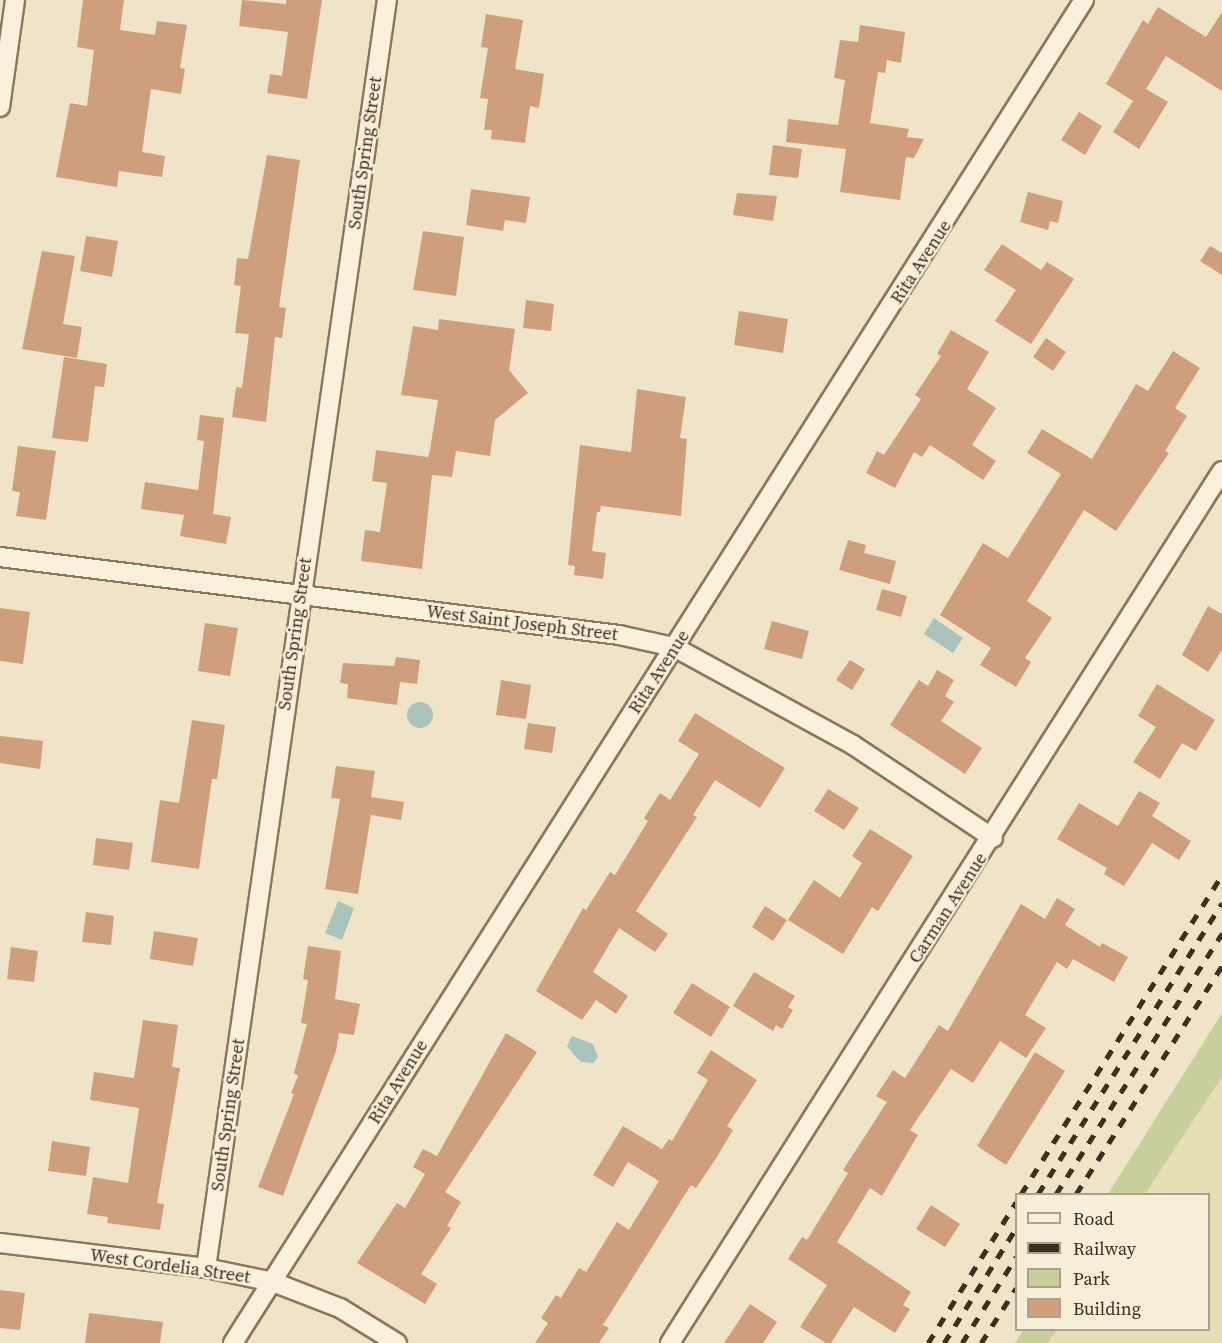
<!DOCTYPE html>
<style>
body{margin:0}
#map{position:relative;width:1222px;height:1343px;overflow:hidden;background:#f0e4c8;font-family:"Source Serif 4",serif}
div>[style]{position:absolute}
.farmland>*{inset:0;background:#e6deb5}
.green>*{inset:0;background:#c9cf9b}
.water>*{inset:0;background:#a9c4bc}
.round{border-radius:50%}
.building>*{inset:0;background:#cf9f7d}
.roads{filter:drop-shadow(2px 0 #8d765c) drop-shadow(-2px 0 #8d765c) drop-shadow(0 2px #8d765c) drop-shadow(0 -2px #8d765c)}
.street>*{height:18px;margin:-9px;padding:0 9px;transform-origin:9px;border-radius:9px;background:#faf1dc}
.rail>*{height:4.5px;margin-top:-2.25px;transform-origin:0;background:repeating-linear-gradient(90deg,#3d2e20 0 10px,transparent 0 20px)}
span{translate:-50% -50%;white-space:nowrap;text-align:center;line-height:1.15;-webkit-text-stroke:5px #f7eed8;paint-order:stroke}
.street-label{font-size:18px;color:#3d2e20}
.legend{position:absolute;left:1015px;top:1193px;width:195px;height:138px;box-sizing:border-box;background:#f7eed8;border:2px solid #ada18e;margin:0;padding:8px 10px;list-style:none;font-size:18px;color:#3d2e20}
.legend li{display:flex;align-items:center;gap:12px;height:30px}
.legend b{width:30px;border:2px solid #ada18e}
</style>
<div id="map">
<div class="farmland">
<i style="clip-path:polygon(1222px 1077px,1222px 1343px,1048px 1343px,1057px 1330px,1208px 1330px,1208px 1194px,1145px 1194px)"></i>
</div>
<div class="green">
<i style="clip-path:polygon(1222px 1013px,1222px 1077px,1145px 1194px,1108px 1194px)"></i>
<i style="clip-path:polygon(1023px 1330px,1057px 1330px,1048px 1343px,1015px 1343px)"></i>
</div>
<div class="water">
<i style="clip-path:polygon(934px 618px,963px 638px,953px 653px,924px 634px)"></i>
<i class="round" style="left:407px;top:702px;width:26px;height:26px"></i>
<i style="clip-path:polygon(338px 901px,354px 908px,342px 940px,325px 933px)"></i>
<i style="clip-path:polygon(572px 1036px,593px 1044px,598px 1057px,593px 1063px,581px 1062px,575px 1056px,567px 1046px)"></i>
</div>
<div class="building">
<i style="clip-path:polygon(83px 0,124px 0,120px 30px,155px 35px,157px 21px,187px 25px,180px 68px,185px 69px,181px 94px,151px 89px,142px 152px,165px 156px,162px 177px,119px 171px,117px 187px,56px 177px,70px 103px,87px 106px,94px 50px,77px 47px)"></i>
<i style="clip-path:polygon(242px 0,286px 4px,286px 0,322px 0,307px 99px,267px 93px,270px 74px,282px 76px,288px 32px,239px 26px)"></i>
<i style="clip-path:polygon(1158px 7px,1206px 37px,1222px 12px,1222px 91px,1166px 56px,1146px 89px,1168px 102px,1139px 149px,1113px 132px,1133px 101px,1106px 84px,1143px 20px,1148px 24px)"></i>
<i style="clip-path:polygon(486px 14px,523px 20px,515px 69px,544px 74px,539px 108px,530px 106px,525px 143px,491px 139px,492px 130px,484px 130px,488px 99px,480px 98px,488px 48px,481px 47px)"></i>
<i style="clip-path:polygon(860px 25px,905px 32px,901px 63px,887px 60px,885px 73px,878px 72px,870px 123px,909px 129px,907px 137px,924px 139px,914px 158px,906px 157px,900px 200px,840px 192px,846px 149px,786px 142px,788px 119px,838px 125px,845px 80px,834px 78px,840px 40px,858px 42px)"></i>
<i style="clip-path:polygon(1079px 112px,1102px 126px,1085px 155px,1061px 140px)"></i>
<i style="clip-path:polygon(773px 145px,802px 149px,798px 178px,769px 175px)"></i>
<i style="clip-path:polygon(267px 155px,300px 160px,279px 307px,286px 308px,282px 338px,275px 337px,266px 422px,232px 417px,236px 387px,242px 388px,249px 334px,235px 333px,241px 286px,234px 285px,237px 258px,248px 259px)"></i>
<i style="clip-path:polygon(471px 189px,530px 197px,526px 223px,505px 220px,503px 231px,466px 225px)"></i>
<i style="clip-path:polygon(1028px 192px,1063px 201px,1058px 223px,1050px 221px,1048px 230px,1020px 222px)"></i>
<i style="clip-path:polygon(737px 193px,777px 196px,773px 221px,733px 215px)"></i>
<i style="clip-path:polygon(423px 231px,464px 237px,456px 296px,413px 290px)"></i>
<i style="clip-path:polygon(86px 236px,118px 241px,112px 277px,80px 271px)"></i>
<i style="clip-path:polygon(1002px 244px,1041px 270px,1047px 262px,1074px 279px,1031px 344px,995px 321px,1016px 290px,984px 270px)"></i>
<i style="clip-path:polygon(1210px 246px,1222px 253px,1222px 275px,1200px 261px)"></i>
<i style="clip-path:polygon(42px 251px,75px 256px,63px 324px,82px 327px,77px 358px,22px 349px)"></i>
<i style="clip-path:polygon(526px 300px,554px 304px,551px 331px,523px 328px)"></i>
<i style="clip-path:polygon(739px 311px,788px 319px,783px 353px,734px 345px)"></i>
<i style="clip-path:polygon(439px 319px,515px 329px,509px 370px,528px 393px,495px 420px,490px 456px,456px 451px,452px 477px,432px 475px,422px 569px,361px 561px,365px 530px,380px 532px,387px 483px,372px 481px,376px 450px,428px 457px,430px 450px,438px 400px,401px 395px,413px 326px,438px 330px)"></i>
<i style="clip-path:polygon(951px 330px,989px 352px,967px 389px,996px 408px,972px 445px,996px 461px,983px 480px,930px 445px,922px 457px,914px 452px,895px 488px,866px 473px,877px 451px,884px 455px,921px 399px,915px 395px,941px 356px,937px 354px)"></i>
<i style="clip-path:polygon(1046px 338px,1066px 352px,1053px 371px,1033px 357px)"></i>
<i style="clip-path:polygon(1173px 351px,1200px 368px,1175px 408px,1187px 416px,1165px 451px,1169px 453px,1116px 531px,1084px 510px,1027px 601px,1052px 618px,1025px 658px,1031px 662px,1016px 687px,980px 665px,991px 648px,940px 615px,983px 543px,1008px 558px,1061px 474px,1027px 453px,1042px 429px,1092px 459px,1136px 384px,1148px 391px)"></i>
<i style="clip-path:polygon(64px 357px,107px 364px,104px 387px,95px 386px,88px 442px,52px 438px)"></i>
<i style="clip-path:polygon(637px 389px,686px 397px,680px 438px,687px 439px,681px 516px,601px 506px,600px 512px,597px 512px,592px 551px,606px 553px,603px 579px,574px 575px,575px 566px,568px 565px,580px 445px,631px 452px)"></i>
<i style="clip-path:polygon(200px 415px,224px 418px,213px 514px,231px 517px,226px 544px,180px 536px,184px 515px,141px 509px,145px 482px,198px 490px,204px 441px,197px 440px)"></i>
<i style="clip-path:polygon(18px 446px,56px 451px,46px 520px,16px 516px,20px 492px,12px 491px)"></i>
<i style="clip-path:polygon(848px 540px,866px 545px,864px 553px,896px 561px,890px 584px,839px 570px)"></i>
<i style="clip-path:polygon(882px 589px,907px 596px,901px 617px,876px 610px)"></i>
<i style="clip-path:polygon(1208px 606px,1222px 614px,1222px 650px,1208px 672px,1182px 655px)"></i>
<i style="clip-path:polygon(0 608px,30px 612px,23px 664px,0 661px)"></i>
<i style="clip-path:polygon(772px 621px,809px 631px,802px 659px,764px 649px)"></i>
<i style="clip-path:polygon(205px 623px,238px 628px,230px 676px,198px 671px)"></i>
<i style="clip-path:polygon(396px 657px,420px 660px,417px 684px,400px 682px,397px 705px,347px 698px,348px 684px,340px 683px,343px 663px,394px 666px)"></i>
<i style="clip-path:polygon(850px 660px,865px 669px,852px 690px,836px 680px)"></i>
<i style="clip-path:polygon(937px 670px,954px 680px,945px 696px,954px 702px,941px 721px,982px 748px,965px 774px,890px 725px,919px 680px,928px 686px)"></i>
<i style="clip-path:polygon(501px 680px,531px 685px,526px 719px,496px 715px)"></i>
<i style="clip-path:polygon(1157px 684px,1215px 720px,1196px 751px,1182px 743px,1160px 779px,1133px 762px,1156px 727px,1138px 716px)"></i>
<i style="clip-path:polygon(695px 713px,785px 768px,760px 808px,715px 780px,693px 815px,697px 817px,636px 911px,668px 934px,655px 952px,619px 928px,593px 972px,628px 996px,616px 1014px,596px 1000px,582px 1020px,536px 991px,583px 908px,586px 910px,610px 872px,615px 875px,648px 821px,644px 818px,660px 793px,670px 800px,699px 754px,678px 741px)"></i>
<i style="clip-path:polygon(192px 720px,225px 725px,217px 779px,212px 779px,199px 869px,151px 862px,160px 800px,179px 803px)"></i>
<i style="clip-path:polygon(528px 723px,556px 727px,552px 753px,524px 749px)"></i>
<i style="clip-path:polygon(0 736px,43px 741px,40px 769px,0 763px)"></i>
<i style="clip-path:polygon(336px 766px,375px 771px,371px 797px,404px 802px,401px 820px,371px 815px,358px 894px,325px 889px,340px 799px,331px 798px)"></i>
<i style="clip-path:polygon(828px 789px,859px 808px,844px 830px,814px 811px)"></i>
<i style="clip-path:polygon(1139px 791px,1160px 803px,1152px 816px,1191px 841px,1179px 860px,1152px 843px,1124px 886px,1104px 874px,1107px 868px,1057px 839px,1079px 803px,1118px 826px)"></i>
<i style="clip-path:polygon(870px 829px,913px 856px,878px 911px,872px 907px,843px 954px,788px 920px,814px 880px,840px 898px,862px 863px,852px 856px)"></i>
<i style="clip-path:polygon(96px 838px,133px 843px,129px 870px,93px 865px)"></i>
<i style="clip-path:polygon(1057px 898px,1075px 909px,1065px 925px,1100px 947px,1102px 943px,1128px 957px,1114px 982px,1073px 959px,1067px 969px,1057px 962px,1025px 1015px,1046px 1028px,1026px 1058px,1000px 1041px,973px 1083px,951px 1069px,910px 1130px,918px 1135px,882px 1196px,870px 1188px,837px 1242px,911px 1292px,903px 1305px,910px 1309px,895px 1333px,854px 1307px,831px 1343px,826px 1343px,800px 1327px,827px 1285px,788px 1259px,802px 1237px,807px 1240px,848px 1173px,843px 1170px,887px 1102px,876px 1096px,893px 1070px,905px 1078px,939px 1025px,948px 1031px,1021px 904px,1045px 919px)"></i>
<i style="clip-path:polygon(765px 906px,787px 920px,773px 941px,752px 927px)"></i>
<i style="clip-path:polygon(86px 912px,114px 916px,111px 945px,82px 942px)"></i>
<i style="clip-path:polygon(154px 931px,198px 938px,193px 966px,150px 959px)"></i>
<i style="clip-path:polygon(308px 946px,341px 951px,335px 999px,360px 1004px,354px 1035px,339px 1033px,336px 1051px,283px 1196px,258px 1187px,294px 1094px,291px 1093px,298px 1076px,294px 1073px,307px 1024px,301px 1023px,308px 980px,303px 979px)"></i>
<i style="clip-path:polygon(11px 947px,38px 951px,34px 982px,7px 979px)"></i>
<i style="clip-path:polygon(754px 972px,795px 996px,788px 1007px,793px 1010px,782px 1029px,776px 1025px,773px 1031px,733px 1006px)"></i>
<i style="clip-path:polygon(692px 983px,730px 1007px,711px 1037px,673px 1013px)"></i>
<i style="clip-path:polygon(143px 1020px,178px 1025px,172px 1067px,180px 1068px,157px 1203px,164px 1204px,160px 1230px,107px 1223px,108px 1217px,87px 1214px,93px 1177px,128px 1183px,139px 1108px,90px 1100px,94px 1072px,134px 1078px)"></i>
<i style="clip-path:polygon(506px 1033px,537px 1052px,445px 1192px,461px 1202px,447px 1226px,451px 1228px,421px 1274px,437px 1284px,425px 1304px,357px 1263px,397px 1203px,405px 1208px,425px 1174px,413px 1167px,423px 1149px,437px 1156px)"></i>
<i style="clip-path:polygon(711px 1050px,757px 1080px,727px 1126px,733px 1130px,717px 1157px,696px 1188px,691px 1185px,603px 1325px,609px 1328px,599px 1343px,535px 1343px,548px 1323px,541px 1318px,556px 1295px,561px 1298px,579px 1268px,586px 1272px,617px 1222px,629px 1230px,659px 1181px,628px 1162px,613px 1187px,593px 1175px,623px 1126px,662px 1149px,669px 1139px,672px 1141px,708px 1080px,697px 1073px)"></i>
<i style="clip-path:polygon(1035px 1052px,1065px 1071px,1006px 1165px,977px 1146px)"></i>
<i style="clip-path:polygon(52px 1141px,90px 1147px,86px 1176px,48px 1171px)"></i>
<i style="clip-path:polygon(931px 1205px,960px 1224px,945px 1247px,916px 1229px)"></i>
<i style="clip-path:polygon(0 1290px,25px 1293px,20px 1330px,0 1328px)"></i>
<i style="clip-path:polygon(750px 1304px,777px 1322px,763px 1343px,724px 1343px)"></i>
<i style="clip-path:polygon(89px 1313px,163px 1322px,160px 1343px,85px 1343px)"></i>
</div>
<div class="roads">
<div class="street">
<i style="left:0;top:107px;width:108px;rotate:-82deg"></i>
<i style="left:0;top:557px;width:624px;rotate:7.18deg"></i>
<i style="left:619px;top:635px;width:56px;rotate:12.3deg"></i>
<i style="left:674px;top:647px;width:204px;rotate:28.7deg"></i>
<i style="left:853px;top:745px;width:168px;rotate:33.6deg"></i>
<i style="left:0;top:1243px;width:208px;rotate:6.9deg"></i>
<i style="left:206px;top:1268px;width:68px;rotate:11.8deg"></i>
<i style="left:273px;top:1282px;width:72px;rotate:21.2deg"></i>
<i style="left:340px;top:1308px;width:67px;rotate:31.6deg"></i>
<i style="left:206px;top:1268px;width:1281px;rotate:-81.88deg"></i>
<i style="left:233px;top:1343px;width:1590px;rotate:-57.64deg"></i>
<i style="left:670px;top:1343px;width:1032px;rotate:-57.67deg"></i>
</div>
</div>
<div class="rail">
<i style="left:1021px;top:1194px;width:377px;rotate:-57.8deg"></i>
<i style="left:1038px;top:1194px;width:344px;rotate:-57.7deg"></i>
<i style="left:1056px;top:1194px;width:309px;rotate:-57.5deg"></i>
<i style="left:1076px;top:1194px;width:271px;rotate:-57.4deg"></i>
<i style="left:928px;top:1343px;width:166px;rotate:-58deg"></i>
<i style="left:944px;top:1343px;width:136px;rotate:-57.9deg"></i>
<i style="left:962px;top:1343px;width:102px;rotate:-57.9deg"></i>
<i style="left:981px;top:1343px;width:65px;rotate:-57.5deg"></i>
</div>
<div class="street-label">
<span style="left:365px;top:153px;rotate:-82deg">South Spring Street</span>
<span style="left:921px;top:262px;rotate:-57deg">Rita Avenue</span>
<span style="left:522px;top:623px;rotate:7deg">West Saint Joseph Street</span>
<span style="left:295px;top:634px;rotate:-82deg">South Spring Street</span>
<span style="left:659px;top:672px;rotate:-57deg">Rita Avenue</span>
<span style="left:948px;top:908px;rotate:-57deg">Carman Avenue</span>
<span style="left:398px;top:1082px;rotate:-58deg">Rita Avenue</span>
<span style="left:228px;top:1115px;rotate:-82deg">South Spring Street</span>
<span style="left:170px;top:1266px;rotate:8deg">West Cordelia Street</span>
</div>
<ul class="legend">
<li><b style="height:8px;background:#faf1dc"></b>Road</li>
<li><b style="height:8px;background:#3d2e20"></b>Railway</li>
<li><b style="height:16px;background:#c9cf9b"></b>Park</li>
<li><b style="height:16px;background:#cf9f7d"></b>Building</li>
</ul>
</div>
